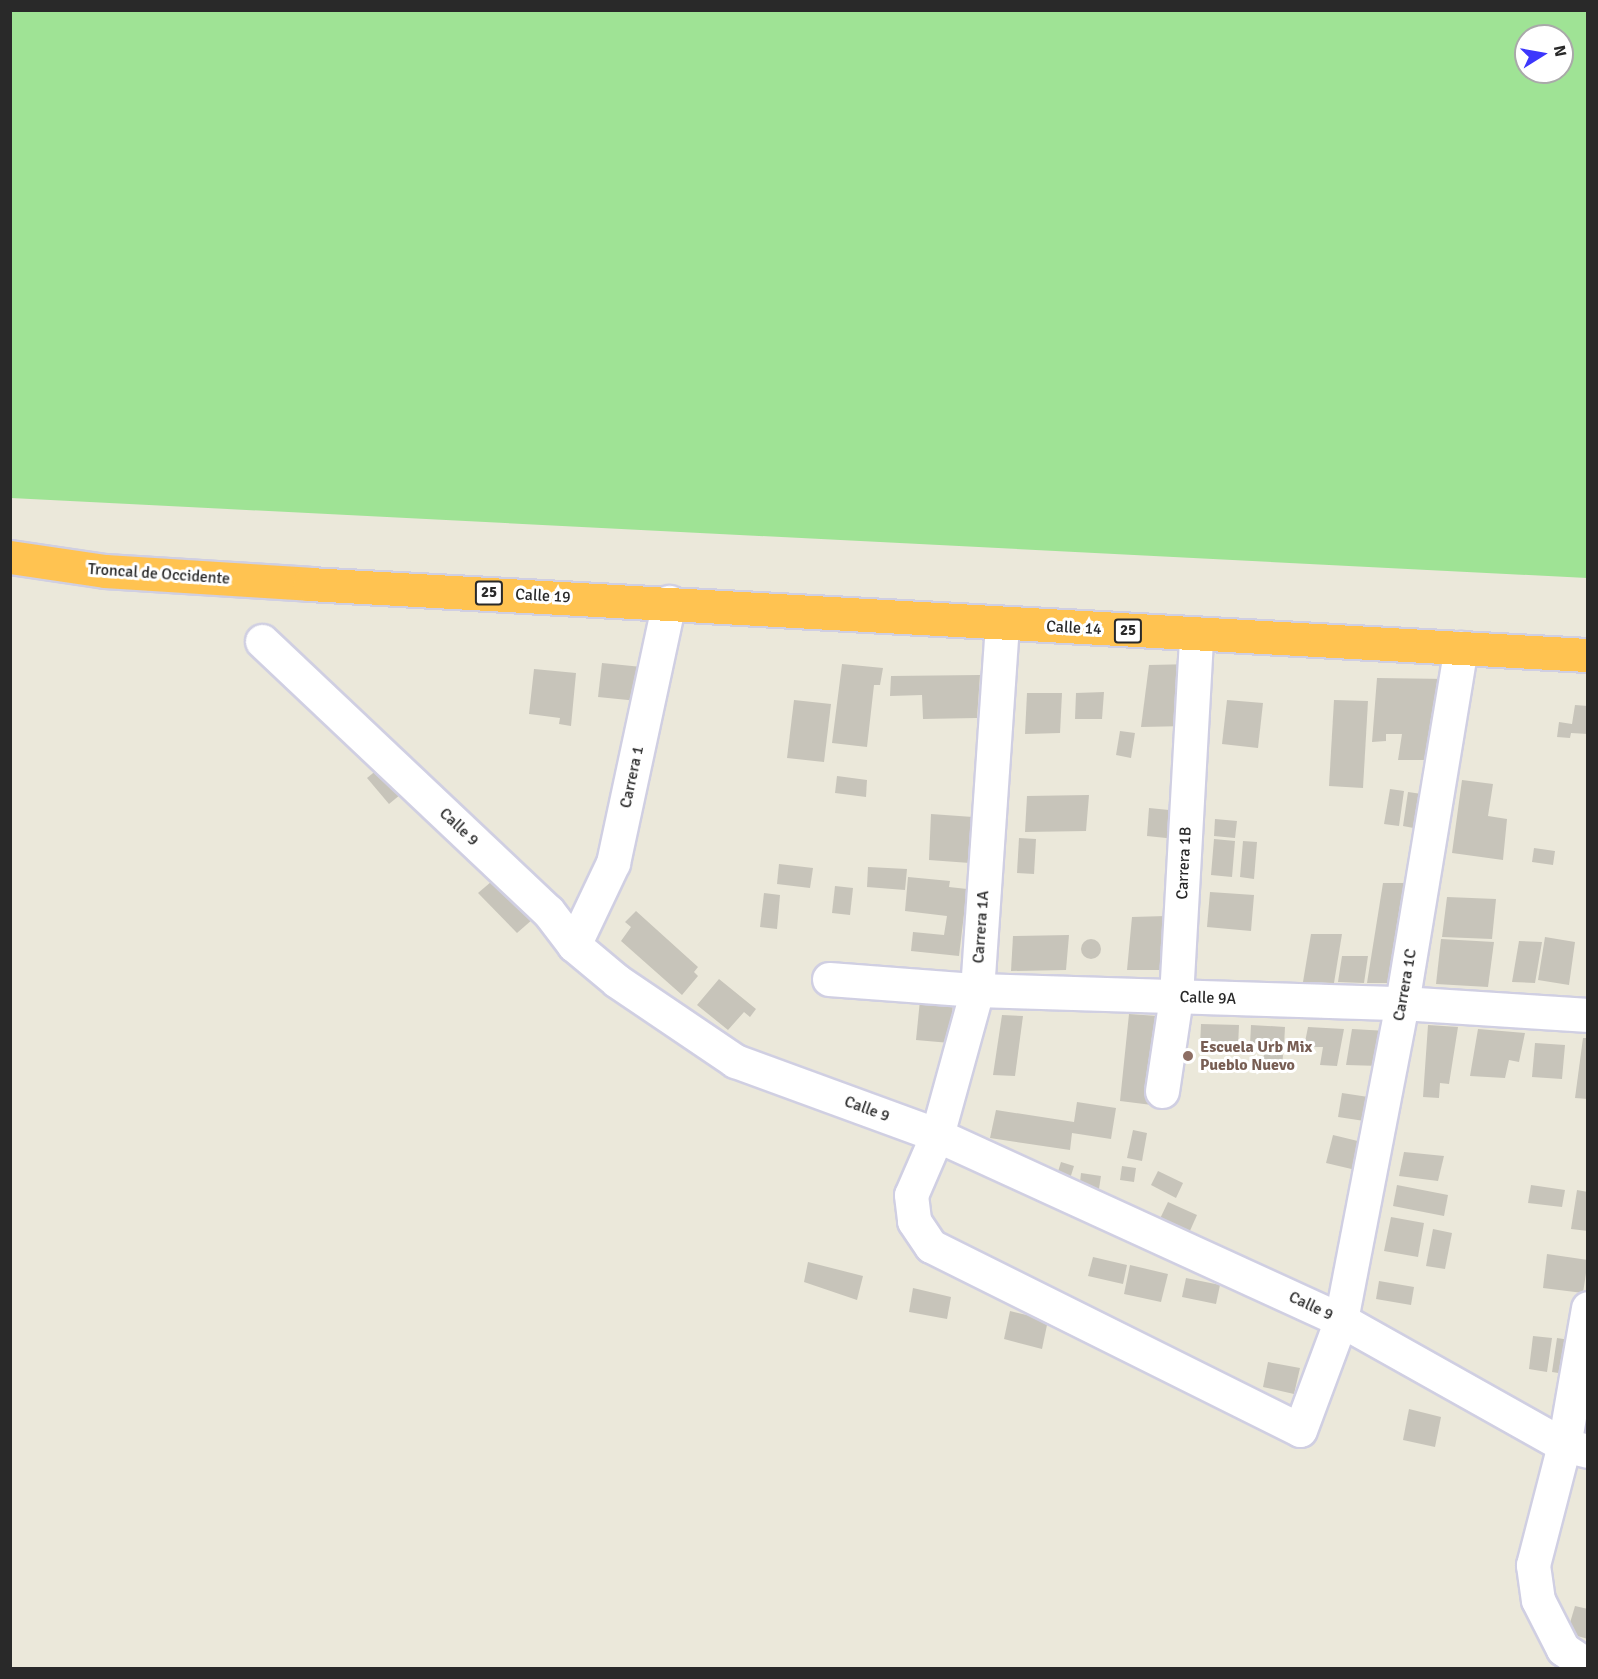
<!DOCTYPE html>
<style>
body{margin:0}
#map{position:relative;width:1598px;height:1679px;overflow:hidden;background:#ebe8da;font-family:Signika,sans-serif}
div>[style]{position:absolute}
.green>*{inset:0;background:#9fe395}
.building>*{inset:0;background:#c7c4ba}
.round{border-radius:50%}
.roads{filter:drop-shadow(2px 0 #d0cfe2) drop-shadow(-2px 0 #d0cfe2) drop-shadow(0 2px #d0cfe2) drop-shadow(0 -2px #d0cfe2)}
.minor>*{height:33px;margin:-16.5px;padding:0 16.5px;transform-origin:16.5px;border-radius:16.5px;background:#fff}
.highway>*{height:33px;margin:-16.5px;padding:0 16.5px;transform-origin:16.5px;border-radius:16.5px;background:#ffc351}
.dots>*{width:16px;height:16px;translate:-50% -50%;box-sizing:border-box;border:3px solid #fff;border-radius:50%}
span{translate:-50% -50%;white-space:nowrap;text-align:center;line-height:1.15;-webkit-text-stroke:6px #fff;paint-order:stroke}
.shield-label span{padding:2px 4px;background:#fff;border:2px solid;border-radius:4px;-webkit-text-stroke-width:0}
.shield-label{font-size:15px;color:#292929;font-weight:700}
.street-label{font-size:16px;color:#292929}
.education-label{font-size:16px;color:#785e54;font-weight:700}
.left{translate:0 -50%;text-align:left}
.frame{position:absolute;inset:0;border:12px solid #292929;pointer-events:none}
.north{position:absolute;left:1514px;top:24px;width:60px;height:60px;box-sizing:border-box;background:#fff;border:2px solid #a9a9a9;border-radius:50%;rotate:79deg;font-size:16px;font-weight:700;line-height:24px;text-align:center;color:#292929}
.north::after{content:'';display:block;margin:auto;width:21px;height:27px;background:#3d37fc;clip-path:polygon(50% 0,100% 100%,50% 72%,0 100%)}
</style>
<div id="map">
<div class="green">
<i style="clip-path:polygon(evenodd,10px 11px,1587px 11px,1587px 578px,11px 498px,10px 11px,1526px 36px,1562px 36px,1562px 72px,1526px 72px,1526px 36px)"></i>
</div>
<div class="building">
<i style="clip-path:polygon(602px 663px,642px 667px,638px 701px,598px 697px)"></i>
<i style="clip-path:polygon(842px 664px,883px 668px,880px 685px,874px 685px,867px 747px,832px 743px)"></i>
<i style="clip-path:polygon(1194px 664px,1187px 726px,1141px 727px,1149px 665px)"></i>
<i style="clip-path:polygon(534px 669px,576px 673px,571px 726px,559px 724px,560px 718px,529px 714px)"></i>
<i style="clip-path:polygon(980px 675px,977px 718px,923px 719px,922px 695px,890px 696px,891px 676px)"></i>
<i style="clip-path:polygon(1377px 678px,1448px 679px,1435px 760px,1398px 760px,1402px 734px,1386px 734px,1386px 741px,1372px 742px)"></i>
<i style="clip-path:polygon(1104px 692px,1102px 719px,1075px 719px,1076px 693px)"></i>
<i style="clip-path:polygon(1027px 693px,1062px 693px,1060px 733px,1025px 734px)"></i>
<i style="clip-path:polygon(794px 700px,831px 704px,824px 762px,787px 758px)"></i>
<i style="clip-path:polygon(1227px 700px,1263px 703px,1258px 748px,1222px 744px)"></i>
<i style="clip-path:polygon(1334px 700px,1368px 701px,1363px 788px,1329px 786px)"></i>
<i style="clip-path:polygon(1575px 705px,1588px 706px,1588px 734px,1571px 733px,1570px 738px,1557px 737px,1559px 722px,1572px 724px)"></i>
<i style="clip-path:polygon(1120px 731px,1135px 733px,1131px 758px,1116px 755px)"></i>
<i style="clip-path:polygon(383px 765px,406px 790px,389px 804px,367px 778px)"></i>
<i style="clip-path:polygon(837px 776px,867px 780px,866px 797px,835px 793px)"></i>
<i style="clip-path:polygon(1462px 780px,1493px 784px,1488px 816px,1507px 819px,1503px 860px,1452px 853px)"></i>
<i style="clip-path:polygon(1390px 789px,1404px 791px,1399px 826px,1384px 824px)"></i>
<i style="clip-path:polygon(1408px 792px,1429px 795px,1424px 830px,1403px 826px)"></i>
<i style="clip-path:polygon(1089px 795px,1086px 831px,1025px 832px,1027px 796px)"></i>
<i style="clip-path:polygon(1149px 808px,1179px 811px,1176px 839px,1147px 836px)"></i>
<i style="clip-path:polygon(931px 814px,973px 817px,970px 863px,929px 860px)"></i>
<i style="clip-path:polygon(1215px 819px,1237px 821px,1235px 838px,1214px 836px)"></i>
<i style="clip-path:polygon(1019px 838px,1036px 839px,1034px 874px,1017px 873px)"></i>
<i style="clip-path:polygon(1214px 839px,1235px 841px,1232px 877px,1211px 875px)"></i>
<i style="clip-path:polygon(1243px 841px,1257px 842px,1254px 879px,1240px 877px)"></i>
<i style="clip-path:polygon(1534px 848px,1555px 851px,1553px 865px,1532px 862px)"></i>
<i style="clip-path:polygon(779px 864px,813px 868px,810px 888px,777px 884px)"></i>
<i style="clip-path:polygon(868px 867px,907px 869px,905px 890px,867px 887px)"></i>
<i style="clip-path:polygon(498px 876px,533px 919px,517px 933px,478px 893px)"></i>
<i style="clip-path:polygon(908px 877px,950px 881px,949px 887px,967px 889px,959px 956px,911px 951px,913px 932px,944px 935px,947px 916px,905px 911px)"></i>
<i style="clip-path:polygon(1383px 883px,1413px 883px,1397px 983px,1367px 983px)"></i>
<i style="clip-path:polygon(835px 886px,853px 888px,850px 915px,832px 913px)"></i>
<i style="clip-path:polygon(1210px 892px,1254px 895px,1251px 931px,1207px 927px)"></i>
<i style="clip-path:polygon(764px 893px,780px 895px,777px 929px,760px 927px)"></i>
<i style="clip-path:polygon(1447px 897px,1496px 899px,1492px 939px,1442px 937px)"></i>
<i style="clip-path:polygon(636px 911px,698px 967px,694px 972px,698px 976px,682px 995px,621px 941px,631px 927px,625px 922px)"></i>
<i style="clip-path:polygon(1166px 916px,1163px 970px,1127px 970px,1132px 917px)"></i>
<i style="clip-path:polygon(1311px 934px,1342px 934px,1334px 983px,1303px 982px)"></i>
<i style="clip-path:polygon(1069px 935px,1066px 970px,1011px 971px,1013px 936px)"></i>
<i style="clip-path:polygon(1545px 937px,1575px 942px,1569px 985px,1538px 980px)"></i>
<i style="clip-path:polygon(1441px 939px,1494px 942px,1488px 987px,1436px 984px)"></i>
<i class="round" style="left:1081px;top:939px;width:20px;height:20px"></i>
<i style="clip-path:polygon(1519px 941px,1542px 942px,1535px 983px,1512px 982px)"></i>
<i style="clip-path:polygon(1342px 956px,1368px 956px,1364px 983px,1338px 982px)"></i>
<i style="clip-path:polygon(719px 979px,756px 1009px,750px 1017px,744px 1012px,728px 1030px,697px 1005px)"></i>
<i style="clip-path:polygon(920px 1000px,953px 1003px,950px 1043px,916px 1040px)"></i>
<i style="clip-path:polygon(1129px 1014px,1172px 1017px,1159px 1028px,1152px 1105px,1120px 1101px)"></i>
<i style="clip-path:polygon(1002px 1015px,1023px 1016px,1015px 1076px,993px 1075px)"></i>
<i style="clip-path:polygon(1201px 1024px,1239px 1025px,1238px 1047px,1200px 1047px)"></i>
<i style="clip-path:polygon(1251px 1025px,1285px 1027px,1284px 1046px,1250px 1045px)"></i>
<i style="clip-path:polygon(1428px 1025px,1458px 1027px,1449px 1084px,1440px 1083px,1439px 1098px,1423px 1097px)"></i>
<i style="clip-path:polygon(1308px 1027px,1344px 1029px,1337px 1066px,1320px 1065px,1323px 1047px,1304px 1047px)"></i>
<i style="clip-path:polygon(1352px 1029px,1387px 1031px,1381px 1066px,1346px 1065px)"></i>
<i style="clip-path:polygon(1478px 1029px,1525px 1033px,1519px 1062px,1509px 1060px,1505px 1078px,1470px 1076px)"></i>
<i style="clip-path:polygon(1583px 1038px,1588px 1038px,1588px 1099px,1575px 1098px)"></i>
<i style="clip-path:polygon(1535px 1043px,1565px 1045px,1562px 1079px,1532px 1077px)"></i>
<i style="clip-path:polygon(1264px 1053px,1283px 1055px,1282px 1069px,1263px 1068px)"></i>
<i style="clip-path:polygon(1342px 1093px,1375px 1098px,1371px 1122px,1338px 1117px)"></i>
<i style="clip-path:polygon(1077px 1102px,1116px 1108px,1111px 1139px,1072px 1133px,1070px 1150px,990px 1138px,996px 1110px,1074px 1122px)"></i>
<i style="clip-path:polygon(1133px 1130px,1147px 1133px,1142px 1161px,1127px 1158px)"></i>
<i style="clip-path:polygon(1333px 1135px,1366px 1143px,1360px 1171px,1326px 1163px)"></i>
<i style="clip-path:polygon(1404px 1152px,1444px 1156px,1438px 1181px,1399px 1176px)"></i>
<i style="clip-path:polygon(1061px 1162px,1074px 1166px,1069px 1182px,1056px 1178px)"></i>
<i style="clip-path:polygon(1122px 1166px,1136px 1168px,1134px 1182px,1120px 1180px)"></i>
<i style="clip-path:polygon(1158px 1171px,1183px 1183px,1176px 1198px,1151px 1185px)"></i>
<i style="clip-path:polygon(1081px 1173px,1101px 1176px,1098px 1195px,1079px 1192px)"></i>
<i style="clip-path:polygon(1397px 1185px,1448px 1195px,1444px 1216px,1393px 1206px)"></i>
<i style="clip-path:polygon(1531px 1185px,1565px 1190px,1562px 1207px,1528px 1203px)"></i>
<i style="clip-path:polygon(1577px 1190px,1588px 1192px,1588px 1231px,1571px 1229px)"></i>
<i style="clip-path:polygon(1168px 1202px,1197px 1215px,1185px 1242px,1155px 1229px)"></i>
<i style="clip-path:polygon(1391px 1217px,1424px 1223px,1418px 1257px,1384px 1251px)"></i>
<i style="clip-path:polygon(1433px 1229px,1452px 1233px,1445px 1269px,1426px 1266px)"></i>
<i style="clip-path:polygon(1547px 1254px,1588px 1260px,1583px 1293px,1543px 1288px)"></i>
<i style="clip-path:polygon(1093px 1257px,1127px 1265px,1123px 1284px,1088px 1276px)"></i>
<i style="clip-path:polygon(808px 1262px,863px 1276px,857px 1300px,804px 1282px)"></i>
<i style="clip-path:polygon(1130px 1265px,1168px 1274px,1161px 1302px,1124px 1294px)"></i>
<i style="clip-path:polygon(1186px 1278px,1220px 1285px,1216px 1304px,1182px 1297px)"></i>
<i style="clip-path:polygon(1379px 1281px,1414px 1287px,1411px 1305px,1376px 1299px)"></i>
<i style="clip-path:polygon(913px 1288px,951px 1297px,947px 1319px,909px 1312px)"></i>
<i style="clip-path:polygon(1010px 1311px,1048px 1320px,1042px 1349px,1004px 1339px)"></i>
<i style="clip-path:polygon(1533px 1336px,1552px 1338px,1547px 1372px,1529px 1369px)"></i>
<i style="clip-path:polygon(1557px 1338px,1576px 1341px,1571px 1375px,1552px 1372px)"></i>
<i style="clip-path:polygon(1268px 1362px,1300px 1368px,1294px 1394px,1263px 1387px)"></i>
<i style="clip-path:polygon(1409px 1409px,1441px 1417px,1435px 1447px,1403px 1440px)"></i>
<i style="clip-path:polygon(1575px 1606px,1588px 1609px,1588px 1639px,1567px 1633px)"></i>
</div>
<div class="roads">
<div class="minor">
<i style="left:1002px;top:624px;width:367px;rotate:93.9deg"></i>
<i style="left:977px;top:990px;width:150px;rotate:105.4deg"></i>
<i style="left:937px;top:1135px;width:65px;rotate:113.4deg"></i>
<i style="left:911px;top:1195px;width:26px;rotate:83deg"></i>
<i style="left:914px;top:1221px;width:30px;rotate:56deg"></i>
<i style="left:931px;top:1246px;width:412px;rotate:26.5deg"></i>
<i style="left:1300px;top:1430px;width:117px;rotate:-69.6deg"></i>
<i style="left:1341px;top:1320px;width:323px;rotate:-79.1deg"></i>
<i style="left:1402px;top:1003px;width:360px;rotate:-80.6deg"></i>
<i style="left:262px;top:641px;width:393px;rotate:43.4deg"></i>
<i style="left:548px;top:911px;width:43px;rotate:52.6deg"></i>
<i style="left:574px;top:945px;width:56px;rotate:39.9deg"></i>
<i style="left:617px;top:981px;width:143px;rotate:34.1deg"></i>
<i style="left:735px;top:1061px;width:215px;rotate:20.1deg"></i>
<i style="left:937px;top:1135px;width:444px;rotate:24.6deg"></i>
<i style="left:1341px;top:1320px;width:256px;rotate:29.3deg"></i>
<i style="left:1564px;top:1445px;width:25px;rotate:14deg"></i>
<i style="left:574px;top:945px;width:91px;rotate:-64.6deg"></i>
<i style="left:613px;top:863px;width:267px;rotate:-77.9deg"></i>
<i style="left:829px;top:979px;width:148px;rotate:4.3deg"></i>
<i style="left:977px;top:990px;width:425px;rotate:1.8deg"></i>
<i style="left:1402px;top:1003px;width:186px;rotate:3.7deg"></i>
<i style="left:1162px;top:1091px;width:95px;rotate:-81.5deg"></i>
<i style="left:1176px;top:997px;width:364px;rotate:-86.8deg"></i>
<i style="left:1588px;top:1308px;width:139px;rotate:99.9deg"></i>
<i style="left:1564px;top:1445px;width:124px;rotate:104.5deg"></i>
<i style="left:1533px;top:1565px;width:35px;rotate:82deg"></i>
<i style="left:1538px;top:1600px;width:55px;rotate:63deg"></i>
<i style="left:1563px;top:1649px;width:30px;rotate:34deg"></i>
</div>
<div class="highway">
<i style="left:10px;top:557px;width:96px;rotate:8.4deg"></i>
<i style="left:105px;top:571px;width:204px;rotate:3.6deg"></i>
<i style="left:309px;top:584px;width:1281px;rotate:3.18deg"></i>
</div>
</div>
<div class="dots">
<i style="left:1188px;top:1056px;background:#8d6e63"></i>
</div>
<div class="shield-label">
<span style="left:489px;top:593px">25</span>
<span style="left:1128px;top:631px">25</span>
</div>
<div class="street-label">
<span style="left:159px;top:574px;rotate:4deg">Troncal de Occidente</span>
<span style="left:543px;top:596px;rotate:3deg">Calle 19</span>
<span style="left:1074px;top:628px;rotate:3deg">Calle 14</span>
<span style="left:632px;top:777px;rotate:-78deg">Carrera 1</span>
<span style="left:459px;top:827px;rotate:43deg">Calle 9</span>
<span style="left:1184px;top:863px;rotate:-87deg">Carrera 1B</span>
<span style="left:981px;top:927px;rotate:-86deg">Carrera 1A</span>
<span style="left:1405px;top:985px;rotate:-80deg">Carrera 1C</span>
<span style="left:1208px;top:998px;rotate:2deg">Calle 9A</span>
<span style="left:867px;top:1109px;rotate:20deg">Calle 9</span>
<span style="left:1311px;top:1306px;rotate:25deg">Calle 9</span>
</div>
<div class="education-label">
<span class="left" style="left:1200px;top:1056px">Escuela Urb Mix<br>Pueblo Nuevo</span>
</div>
<div class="frame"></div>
<div class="north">N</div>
</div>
